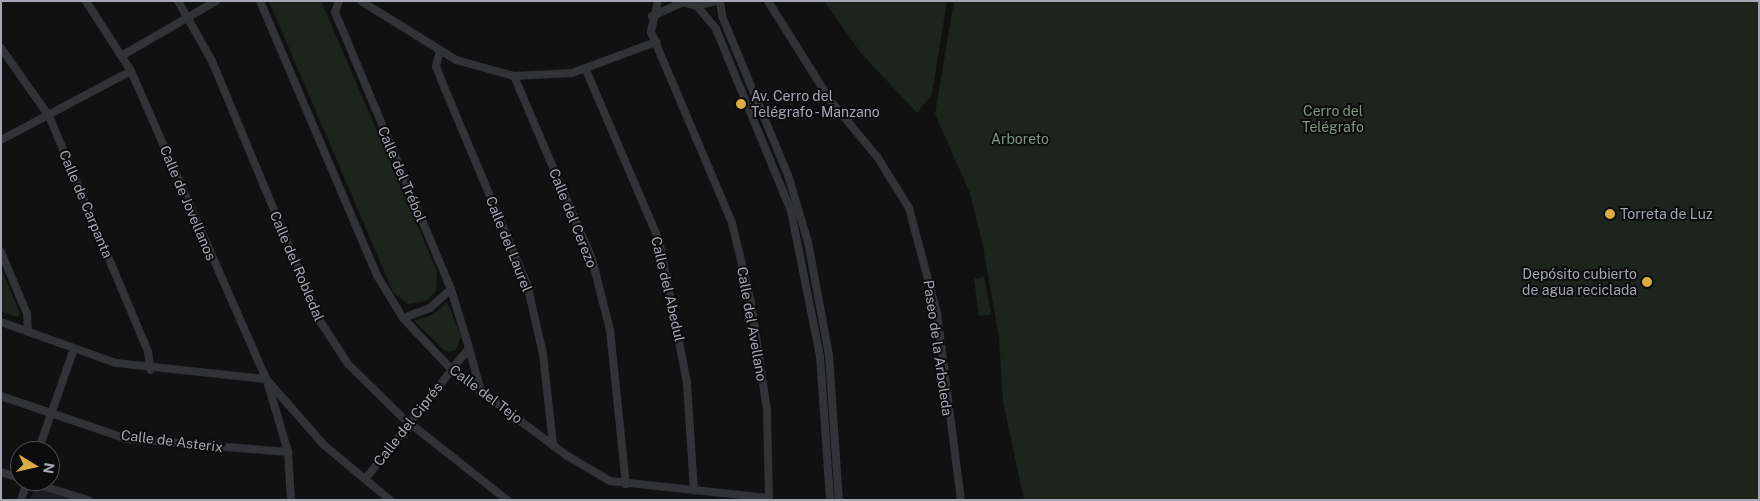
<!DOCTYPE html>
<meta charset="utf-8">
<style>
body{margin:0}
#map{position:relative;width:1760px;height:501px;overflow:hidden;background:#111112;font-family:"Public Sans",sans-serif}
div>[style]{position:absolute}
.built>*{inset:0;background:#1d1d1f}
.green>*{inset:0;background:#1d241e}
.minor>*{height:8px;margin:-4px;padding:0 4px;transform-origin:4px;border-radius:4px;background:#323336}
.dots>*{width:14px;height:14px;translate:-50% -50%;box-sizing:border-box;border:2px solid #0c0c0d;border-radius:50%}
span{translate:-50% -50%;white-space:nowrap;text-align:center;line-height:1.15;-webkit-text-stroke:4px #0c0c0d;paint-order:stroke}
.poi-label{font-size:14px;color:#a4a7b1}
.left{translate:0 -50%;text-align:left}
.right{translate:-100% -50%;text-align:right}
.park-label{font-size:14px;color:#7d9a80}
.street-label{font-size:14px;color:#a4a7b1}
.frame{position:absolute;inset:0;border:2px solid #a4a7b1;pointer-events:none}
.north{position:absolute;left:10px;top:441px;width:50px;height:50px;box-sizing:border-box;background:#0c0c0d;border:1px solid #494a4f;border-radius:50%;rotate:99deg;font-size:14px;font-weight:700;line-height:20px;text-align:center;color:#a4a7b1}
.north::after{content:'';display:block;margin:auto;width:18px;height:22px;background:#daac41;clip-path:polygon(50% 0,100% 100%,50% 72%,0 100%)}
</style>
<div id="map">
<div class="built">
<i style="clip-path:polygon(35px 487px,73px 500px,30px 500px)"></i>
</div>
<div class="green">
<i style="clip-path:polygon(269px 1px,321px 1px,437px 271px,436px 291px,426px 301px,408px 304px,393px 292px)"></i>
<i style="clip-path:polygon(824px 1px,947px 1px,932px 94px,917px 113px,861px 53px)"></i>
<i style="clip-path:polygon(954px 1px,1759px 1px,1759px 500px,1024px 500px,1003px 401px,999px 338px,983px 246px,970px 193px,935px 114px)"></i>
<i style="clip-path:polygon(1px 268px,20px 313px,18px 317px,1px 312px)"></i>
<i style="clip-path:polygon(984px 277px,991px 314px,979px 316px,974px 279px)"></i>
<i style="clip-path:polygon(447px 302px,461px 336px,456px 350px,446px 352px,414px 321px,434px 314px)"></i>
</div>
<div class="minor">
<i style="left:86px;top:1px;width:83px;rotate:57.3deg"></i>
<i style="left:131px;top:71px;width:336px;rotate:66.3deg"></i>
<i style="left:266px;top:379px;width:88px;rotate:48.7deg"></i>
<i style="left:324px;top:445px;width:86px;rotate:39.8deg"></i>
<i style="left:178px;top:1px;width:69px;rotate:60.5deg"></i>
<i style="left:212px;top:61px;width:282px;rotate:67.4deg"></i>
<i style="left:320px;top:321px;width:51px;rotate:56.9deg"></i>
<i style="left:348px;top:364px;width:76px;rotate:44.5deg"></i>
<i style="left:402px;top:417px;width:134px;rotate:38.3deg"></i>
<i style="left:260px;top:1px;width:300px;rotate:66.9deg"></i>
<i style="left:378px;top:277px;width:48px;rotate:58.6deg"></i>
<i style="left:403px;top:318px;width:70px;rotate:46.7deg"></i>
<i style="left:451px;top:369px;width:144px;rotate:36.8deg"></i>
<i style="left:566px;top:455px;width:51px;rotate:30.6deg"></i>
<i style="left:610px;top:481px;width:160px;rotate:6.1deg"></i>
<i style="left:339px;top:1px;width:12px;rotate:110deg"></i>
<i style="left:335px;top:12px;width:300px;rotate:67.3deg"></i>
<i style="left:451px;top:289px;width:62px;rotate:73deg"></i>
<i style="left:469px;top:348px;width:167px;rotate:128.4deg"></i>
<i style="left:361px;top:1px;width:112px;rotate:31.8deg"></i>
<i style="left:456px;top:60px;width:60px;rotate:15.4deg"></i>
<i style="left:514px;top:76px;width:58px;rotate:-3deg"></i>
<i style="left:572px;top:73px;width:90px;rotate:-20.3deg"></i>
<i style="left:658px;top:1px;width:32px;rotate:103deg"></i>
<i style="left:651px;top:32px;width:207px;rotate:67deg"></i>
<i style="left:732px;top:223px;width:81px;rotate:76.5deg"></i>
<i style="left:751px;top:302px;width:110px;rotate:81.6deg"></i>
<i style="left:767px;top:411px;width:89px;rotate:88.7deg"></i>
<i style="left:678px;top:1px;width:20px;rotate:15deg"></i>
<i style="left:697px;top:6px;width:20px;rotate:-15deg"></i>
<i style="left:720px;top:1px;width:15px;rotate:82deg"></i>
<i style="left:722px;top:16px;width:172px;rotate:67.5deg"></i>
<i style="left:788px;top:175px;width:70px;rotate:73.4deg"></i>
<i style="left:808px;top:242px;width:115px;rotate:79.5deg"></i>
<i style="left:829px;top:355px;width:145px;rotate:86.1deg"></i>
<i style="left:768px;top:1px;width:117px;rotate:57.9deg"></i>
<i style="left:830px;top:100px;width:75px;rotate:50.4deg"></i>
<i style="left:878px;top:158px;width:59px;rotate:58.2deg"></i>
<i style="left:909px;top:208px;width:109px;rotate:75.1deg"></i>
<i style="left:937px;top:313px;width:189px;rotate:82.7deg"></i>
<i style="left:697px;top:6px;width:30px;rotate:50deg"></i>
<i style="left:716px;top:29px;width:197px;rotate:67.6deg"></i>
<i style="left:791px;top:211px;width:148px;rotate:78.7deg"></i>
<i style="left:820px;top:356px;width:144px;rotate:86deg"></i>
<i style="left:652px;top:16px;width:32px;rotate:-24deg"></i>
<i style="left:1px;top:48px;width:83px;rotate:54.8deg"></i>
<i style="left:49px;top:116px;width:256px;rotate:67.2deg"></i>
<i style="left:148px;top:352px;width:18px;rotate:81deg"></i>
<i style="left:440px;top:51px;width:16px;rotate:105deg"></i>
<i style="left:436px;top:66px;width:25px;rotate:69deg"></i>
<i style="left:445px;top:89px;width:212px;rotate:67.2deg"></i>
<i style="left:527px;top:284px;width:72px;rotate:77.1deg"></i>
<i style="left:543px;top:354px;width:92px;rotate:83.7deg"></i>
<i style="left:123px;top:55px;width:108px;rotate:-30.1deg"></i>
<i style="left:586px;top:70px;width:185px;rotate:66.8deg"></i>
<i style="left:659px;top:240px;width:146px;rotate:78.9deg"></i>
<i style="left:687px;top:383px;width:108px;rotate:86.3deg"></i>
<i style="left:514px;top:76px;width:199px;rotate:66.9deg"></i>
<i style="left:592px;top:259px;width:73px;rotate:75.8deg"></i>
<i style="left:610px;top:330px;width:155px;rotate:84.1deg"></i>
<i style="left:1px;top:140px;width:147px;rotate:-28deg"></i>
<i style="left:1px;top:252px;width:67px;rotate:67.2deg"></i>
<i style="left:27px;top:314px;width:18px;rotate:87deg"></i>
<i style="left:403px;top:318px;width:29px;rotate:-20deg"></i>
<i style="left:430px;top:308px;width:28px;rotate:-42deg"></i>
<i style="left:1px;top:322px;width:122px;rotate:19.6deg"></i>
<i style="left:116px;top:363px;width:151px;rotate:6.1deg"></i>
<i style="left:469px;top:348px;width:41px;rotate:74.6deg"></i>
<i style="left:267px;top:381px;width:74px;rotate:73.5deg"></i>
<i style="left:288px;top:452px;width:48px;rotate:86.4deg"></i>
<i style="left:1px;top:396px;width:133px;rotate:18.8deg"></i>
<i style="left:127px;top:439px;width:162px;rotate:4.6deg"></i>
<i style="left:38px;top:451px;width:108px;rotate:-70.6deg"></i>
<i style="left:1px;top:472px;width:20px;rotate:18deg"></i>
<i style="left:27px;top:481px;width:64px;rotate:17.3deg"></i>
<i style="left:21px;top:500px;width:20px;rotate:-72deg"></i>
</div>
<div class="dots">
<i style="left:741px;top:104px;background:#daac41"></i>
<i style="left:1610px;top:214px;background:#daac41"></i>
<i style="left:1647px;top:282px;background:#daac41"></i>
</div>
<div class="poi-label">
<span class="left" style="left:751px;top:104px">Av. Cerro del<br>Telégrafo - Manzano</span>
<span class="left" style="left:1620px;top:214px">Torreta de Luz</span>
<span class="right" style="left:1637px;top:282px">Depósito cubierto<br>de agua reciclada</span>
</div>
<div class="park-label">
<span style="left:1333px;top:119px">Cerro del<br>Telégrafo</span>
<span style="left:1020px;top:139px">Arboreto</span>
</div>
<div class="street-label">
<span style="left:402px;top:174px;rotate:67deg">Calle del Trébol</span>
<span style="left:188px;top:203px;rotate:67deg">Calle de Jovellanos</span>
<span style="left:86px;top:204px;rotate:67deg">Calle de Carpanta</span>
<span style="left:573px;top:218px;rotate:68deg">Calle del Cerezo</span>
<span style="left:509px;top:244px;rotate:68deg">Calle del Laurel</span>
<span style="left:297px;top:266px;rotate:67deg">Calle del Robledal</span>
<span style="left:668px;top:289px;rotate:77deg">Calle del Abedul</span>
<span style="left:752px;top:324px;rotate:80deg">Calle del Avellano</span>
<span style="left:938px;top:348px;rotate:82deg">Paseo de la Arboleda</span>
<span style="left:486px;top:394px;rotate:37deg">Calle del Tejo</span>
<span style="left:408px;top:424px;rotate:-52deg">Calle del Ciprés</span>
<span style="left:172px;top:441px;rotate:7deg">Calle de Asterix</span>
</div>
<div class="frame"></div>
<div class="north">N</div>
</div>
